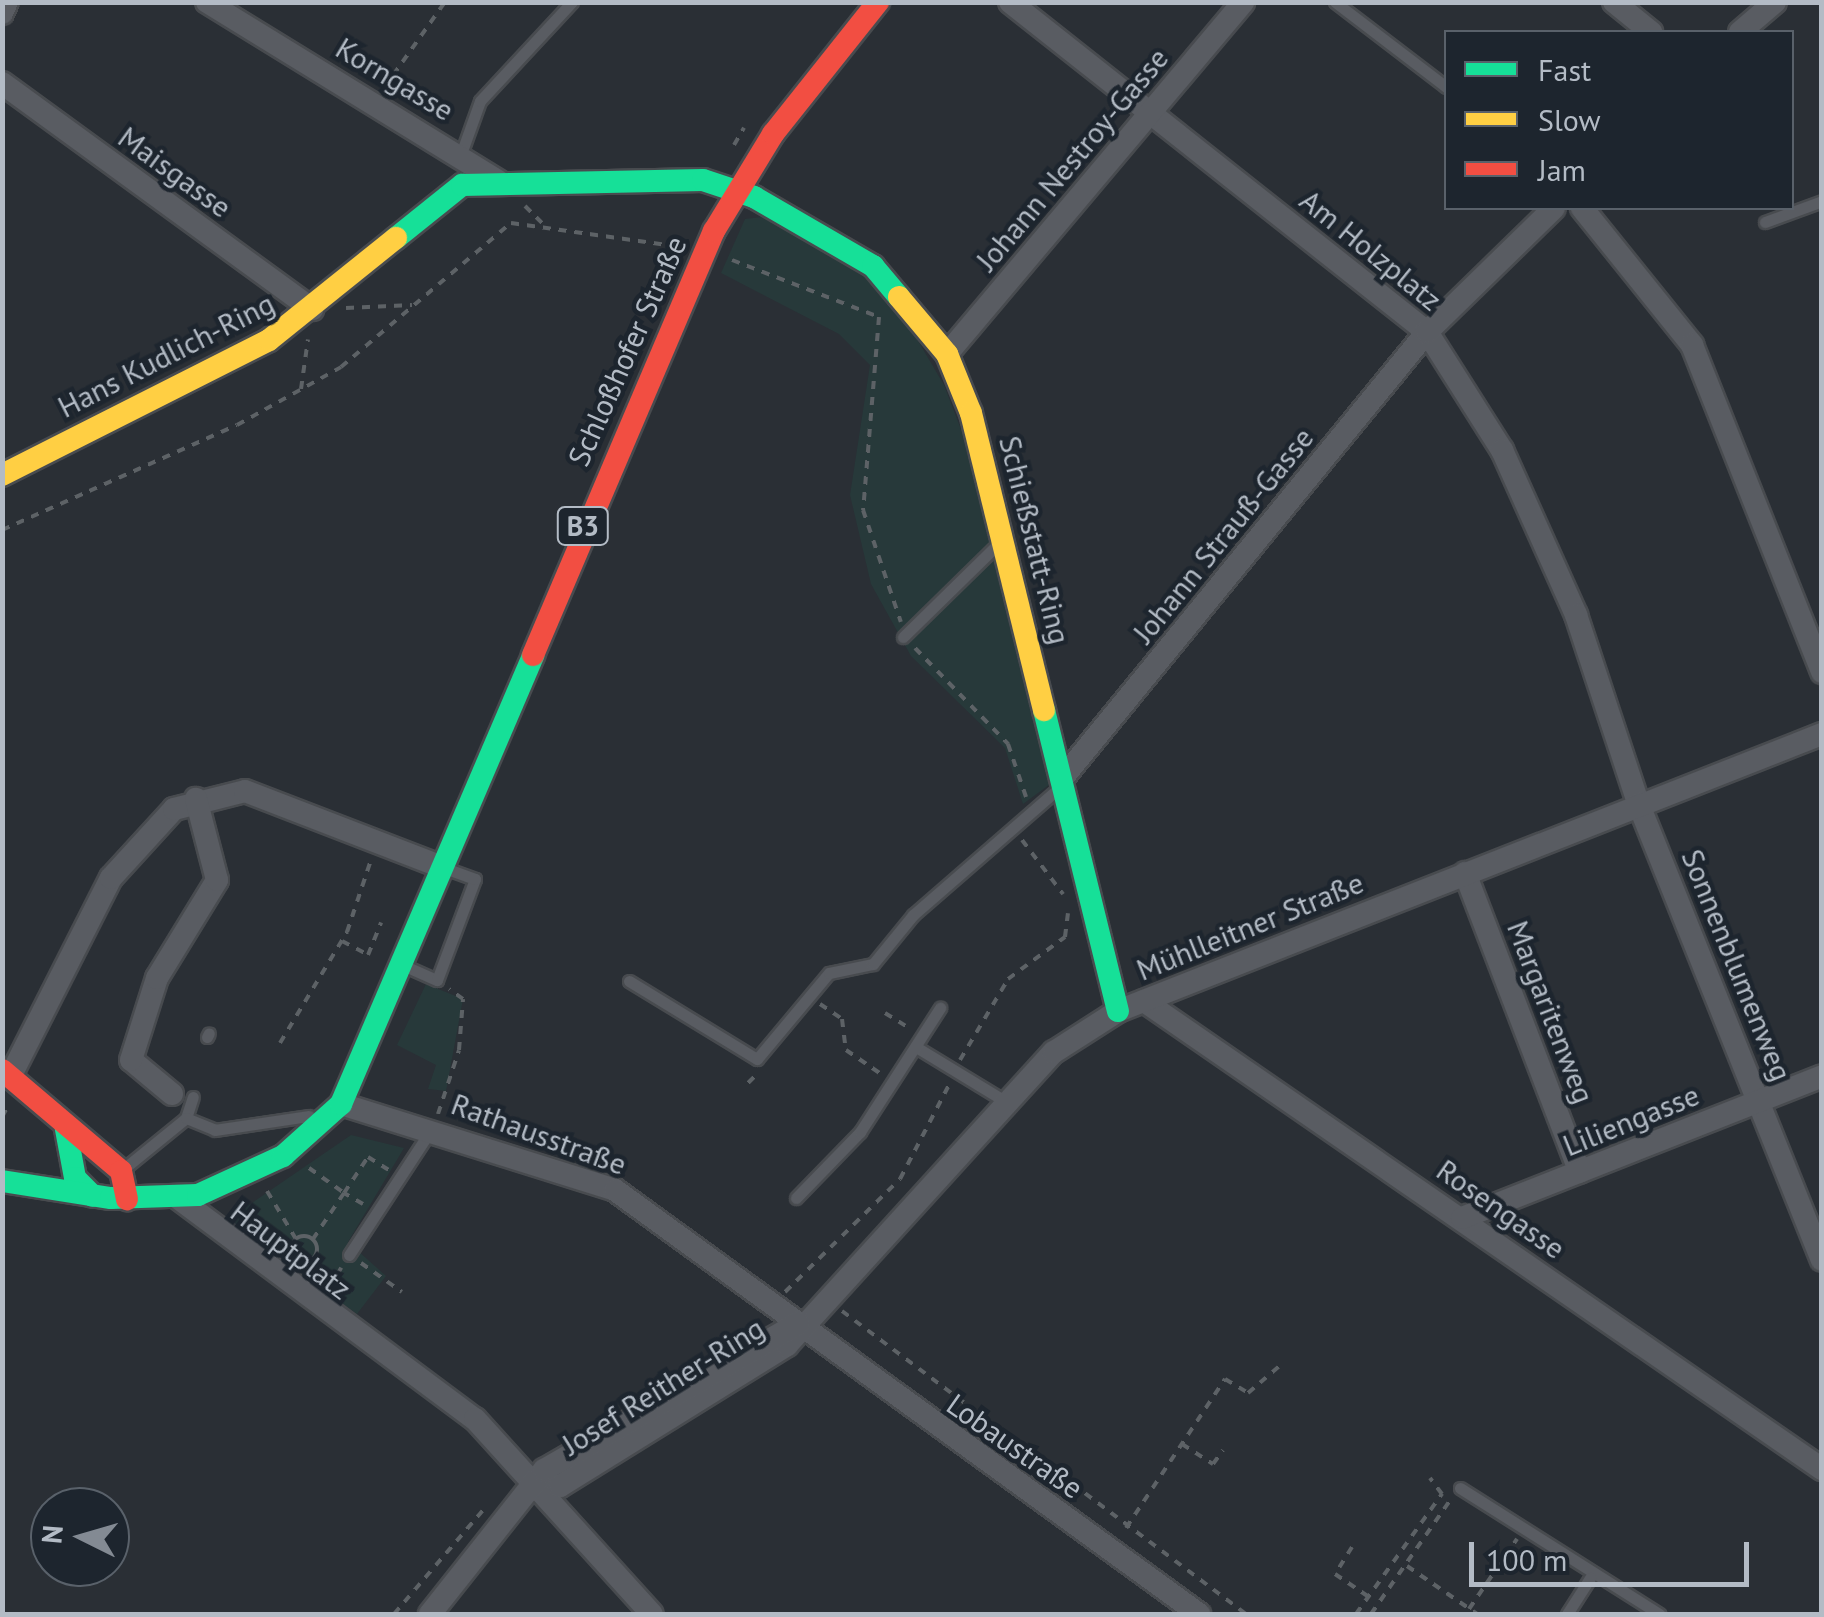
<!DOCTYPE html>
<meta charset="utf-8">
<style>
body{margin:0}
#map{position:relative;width:1824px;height:1617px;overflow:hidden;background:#2a2f35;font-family:"PT Sans",sans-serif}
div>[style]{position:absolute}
.green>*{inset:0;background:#27393a}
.path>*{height:4px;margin-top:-2px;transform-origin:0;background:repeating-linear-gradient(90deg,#5d6266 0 8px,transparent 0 16px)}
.path>.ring{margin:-2px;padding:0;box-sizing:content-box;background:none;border:4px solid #5d6266;border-radius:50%}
.roads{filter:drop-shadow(2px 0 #484b4f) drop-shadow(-2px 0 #484b4f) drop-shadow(0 2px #484b4f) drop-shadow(0 -2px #484b4f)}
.lane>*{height:11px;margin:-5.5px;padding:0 5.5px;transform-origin:5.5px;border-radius:5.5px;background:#595c62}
.street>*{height:22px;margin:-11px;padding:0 11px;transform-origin:11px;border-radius:11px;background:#595c62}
.fast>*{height:22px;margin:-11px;padding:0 11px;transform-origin:11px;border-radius:11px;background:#16e098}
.slow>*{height:22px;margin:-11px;padding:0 11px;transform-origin:11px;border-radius:11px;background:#ffcf43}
.jam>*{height:22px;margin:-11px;padding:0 11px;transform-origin:11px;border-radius:11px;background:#f24e42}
span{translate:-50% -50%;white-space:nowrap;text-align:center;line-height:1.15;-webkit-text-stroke:9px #1d252e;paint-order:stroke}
.shield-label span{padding:2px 8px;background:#1d252e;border:2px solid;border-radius:8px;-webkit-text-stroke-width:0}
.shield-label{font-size:28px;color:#b3bbc5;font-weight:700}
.street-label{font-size:30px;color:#b3bbc5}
.frame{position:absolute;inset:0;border:5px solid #b3bbc5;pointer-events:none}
.legend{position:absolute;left:1444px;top:30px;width:350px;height:180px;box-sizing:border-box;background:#1d252e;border:2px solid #59616a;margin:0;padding:12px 18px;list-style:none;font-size:30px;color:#b3bbc5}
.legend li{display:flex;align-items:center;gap:20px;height:50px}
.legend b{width:50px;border:2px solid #59616a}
.north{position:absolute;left:30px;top:1487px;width:100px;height:100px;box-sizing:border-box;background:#1d252e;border:2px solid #59616a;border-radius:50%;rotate:275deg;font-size:28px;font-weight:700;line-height:40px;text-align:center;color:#b3bbc5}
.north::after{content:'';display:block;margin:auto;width:35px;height:45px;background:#838a93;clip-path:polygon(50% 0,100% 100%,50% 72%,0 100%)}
.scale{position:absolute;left:1469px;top:1542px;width:280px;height:45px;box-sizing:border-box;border:5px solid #b3bbc5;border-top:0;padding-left:12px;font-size:30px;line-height:35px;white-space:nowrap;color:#b3bbc5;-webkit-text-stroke:8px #1d252e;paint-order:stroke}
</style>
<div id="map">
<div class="green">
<i style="clip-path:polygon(762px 217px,866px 276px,904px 317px,944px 385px,975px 466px,1053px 782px,1023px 804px,1005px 748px,911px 656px,871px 584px,850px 495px,870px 365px,839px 334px,721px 273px,745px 219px)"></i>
<i style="clip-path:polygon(426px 984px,463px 999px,446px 1091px,428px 1089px,436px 1065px,397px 1045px)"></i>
<i style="clip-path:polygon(351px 1135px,404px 1148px,348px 1242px,386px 1276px,357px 1314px,233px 1228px,230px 1218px)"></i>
</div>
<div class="path">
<i style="left:384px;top:88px;width:105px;rotate:-54.7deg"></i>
<i style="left:734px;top:145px;width:20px;rotate:-60deg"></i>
<i style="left:525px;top:206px;width:25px;rotate:45deg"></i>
<i style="left:732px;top:260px;width:158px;rotate:21.2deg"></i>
<i style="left:879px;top:317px;width:194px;rotate:94.7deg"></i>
<i style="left:863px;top:510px;width:118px;rotate:71.3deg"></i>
<i style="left:346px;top:308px;width:66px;rotate:-2.6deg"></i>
<i style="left:301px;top:389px;width:50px;rotate:-82deg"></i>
<i style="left:2px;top:530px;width:257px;rotate:-24.1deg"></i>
<i style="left:237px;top:425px;width:119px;rotate:-29.1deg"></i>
<i style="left:341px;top:367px;width:223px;rotate:-40.3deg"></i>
<i style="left:511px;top:223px;width:172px;rotate:8deg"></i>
<i style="left:915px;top:648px;width:134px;rotate:45.9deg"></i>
<i style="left:1008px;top:744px;width:56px;rotate:71.2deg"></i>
<i style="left:1022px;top:840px;width:68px;rotate:52.8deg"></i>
<i style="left:342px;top:941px;width:30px;rotate:28deg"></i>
<i style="left:368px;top:955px;width:35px;rotate:-68deg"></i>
<i style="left:820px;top:1004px;width:27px;rotate:34deg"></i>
<i style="left:842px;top:1019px;width:31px;rotate:83deg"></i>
<i style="left:846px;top:1050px;width:42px;rotate:34.4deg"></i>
<i style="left:885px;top:1013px;width:31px;rotate:32deg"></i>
<i style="left:280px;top:1043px;width:130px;rotate:-58.9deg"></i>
<i style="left:347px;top:932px;width:76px;rotate:-71.6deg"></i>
<i style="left:960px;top:1060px;width:94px;rotate:-59.3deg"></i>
<i style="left:1008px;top:979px;width:71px;rotate:-36.4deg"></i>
<i style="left:1065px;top:937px;width:24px;rotate:-83deg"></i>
<i style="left:748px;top:1083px;width:11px;rotate:-45deg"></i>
<i style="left:438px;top:1114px;width:67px;rotate:-71.8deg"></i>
<i style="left:459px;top:1050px;width:51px;rotate:-85.5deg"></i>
<i style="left:463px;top:999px;width:17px;rotate:-144deg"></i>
<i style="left:2px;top:1117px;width:15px;rotate:-62deg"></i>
<i style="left:309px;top:1168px;width:43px;rotate:35.5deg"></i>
<i style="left:344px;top:1193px;width:55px;rotate:124deg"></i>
<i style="left:267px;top:1191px;width:56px;rotate:58.9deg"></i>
<i style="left:363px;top:1204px;width:22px;rotate:-150deg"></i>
<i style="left:344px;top:1193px;width:43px;rotate:-56.3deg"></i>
<i style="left:368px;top:1157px;width:25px;rotate:32deg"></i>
<i class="ring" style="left:291px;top:1236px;width:22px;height:22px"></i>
<i style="left:361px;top:1263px;width:50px;rotate:35.3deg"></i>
<i style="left:331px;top:1286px;width:21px;rotate:-61deg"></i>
<i style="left:785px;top:1292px;width:161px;rotate:-44.5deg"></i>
<i style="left:900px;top:1179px;width:108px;rotate:-62.5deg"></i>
<i style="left:842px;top:1311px;width:505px;rotate:36.87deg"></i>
<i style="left:1182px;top:1444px;width:37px;rotate:33deg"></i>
<i style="left:1213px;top:1464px;width:17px;rotate:-54deg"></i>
<i style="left:1126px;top:1528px;width:179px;rotate:-56.4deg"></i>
<i style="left:1225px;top:1379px;width:27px;rotate:31deg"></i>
<i style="left:1248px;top:1393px;width:46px;rotate:-40.6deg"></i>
<i style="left:1352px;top:1547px;width:32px;rotate:122deg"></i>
<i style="left:1335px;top:1574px;width:41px;rotate:34.1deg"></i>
<i style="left:1407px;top:1566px;width:85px;rotate:34.4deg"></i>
<i style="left:1469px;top:1609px;width:85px;rotate:-55.6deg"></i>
<i style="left:394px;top:1614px;width:140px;rotate:-49.4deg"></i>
<i style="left:1356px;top:1614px;width:148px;rotate:-54.4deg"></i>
<i style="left:1442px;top:1494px;width:20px;rotate:-127deg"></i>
<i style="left:1371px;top:1614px;width:140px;rotate:-55.2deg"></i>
</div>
<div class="roads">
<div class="lane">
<i style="left:1335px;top:2px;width:140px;rotate:37.4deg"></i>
<i style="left:461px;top:154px;width:56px;rotate:-70.3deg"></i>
<i style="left:480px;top:101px;width:135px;rotate:-47.1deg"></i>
<i style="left:1765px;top:222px;width:61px;rotate:-20.2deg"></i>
<i style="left:903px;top:637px;width:136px;rotate:-44.4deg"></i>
<i style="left:405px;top:966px;width:35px;rotate:24deg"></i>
<i style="left:437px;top:980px;width:108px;rotate:-69.4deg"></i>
<i style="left:475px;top:879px;width:33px;rotate:-160deg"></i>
<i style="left:629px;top:981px;width:150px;rotate:31.4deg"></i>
<i style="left:757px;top:1059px;width:112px;rotate:-50.1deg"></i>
<i style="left:829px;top:973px;width:45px;rotate:-11.6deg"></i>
<i style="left:873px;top:964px;width:63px;rotate:-50.8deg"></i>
<i style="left:913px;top:915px;width:195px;rotate:-41deg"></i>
<i style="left:207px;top:1037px;width:4px;rotate:-63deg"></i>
<i style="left:916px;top:1047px;width:108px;rotate:31.3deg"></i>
<i style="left:186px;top:1118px;width:22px;rotate:-72deg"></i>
<i style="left:121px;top:1171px;width:84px;rotate:-39.2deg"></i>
<i style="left:186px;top:1118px;width:31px;rotate:22deg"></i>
<i style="left:215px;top:1130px;width:95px;rotate:-8.5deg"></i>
<i style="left:796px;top:1198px;width:92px;rotate:-45.9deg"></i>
<i style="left:860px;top:1132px;width:148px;rotate:-57.2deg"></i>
<i style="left:349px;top:1255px;width:148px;rotate:-56.8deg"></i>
<i style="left:1460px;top:1488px;width:236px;rotate:32.3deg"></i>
<i style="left:1567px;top:1614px;width:43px;rotate:-57.4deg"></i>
</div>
<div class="street">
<i style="left:207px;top:2px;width:342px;rotate:31.6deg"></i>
<i style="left:1010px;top:2px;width:532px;rotate:38.36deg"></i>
<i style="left:1427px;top:332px;width:140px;rotate:57.6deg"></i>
<i style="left:1502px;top:450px;width:181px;rotate:65.8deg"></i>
<i style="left:1576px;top:615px;width:200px;rotate:71.7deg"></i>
<i style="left:1639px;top:805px;width:490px;rotate:68.1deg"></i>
<i style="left:1614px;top:2px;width:48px;rotate:39deg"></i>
<i style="left:2px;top:13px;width:12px;rotate:-66deg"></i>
<i style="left:1740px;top:32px;width:46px;rotate:-40.6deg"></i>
<i style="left:2px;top:83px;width:384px;rotate:36.1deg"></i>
<i style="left:1582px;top:208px;width:176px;rotate:51.2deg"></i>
<i style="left:1692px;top:345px;width:352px;rotate:68.3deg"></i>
<i style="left:947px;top:354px;width:460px;rotate:-49.9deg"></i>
<i style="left:1065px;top:775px;width:572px;rotate:-50.75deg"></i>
<i style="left:1427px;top:332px;width:177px;rotate:-44.3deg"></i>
<i style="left:1465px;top:873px;width:320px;rotate:69deg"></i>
<i style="left:1144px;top:1001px;width:824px;rotate:34.62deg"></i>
<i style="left:10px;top:1077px;width:223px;rotate:-63.1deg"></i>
<i style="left:111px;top:878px;width:93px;rotate:-47.6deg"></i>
<i style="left:174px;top:809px;width:73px;rotate:-14.2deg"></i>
<i style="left:245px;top:791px;width:208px;rotate:21.1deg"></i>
<i style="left:172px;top:1094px;width:53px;rotate:-140.3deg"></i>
<i style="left:131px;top:1060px;width:86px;rotate:-72.4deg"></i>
<i style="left:157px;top:978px;width:115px;rotate:-58.5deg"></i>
<i style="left:217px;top:880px;width:84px;rotate:-104.5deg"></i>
<i style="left:341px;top:1104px;width:287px;rotate:17.4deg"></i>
<i style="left:615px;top:1190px;width:722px;rotate:35.98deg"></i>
<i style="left:178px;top:1198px;width:370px;rotate:36.7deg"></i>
<i style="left:475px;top:1419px;width:263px;rotate:47.8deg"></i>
<i style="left:1462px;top:1218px;width:387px;rotate:-21.5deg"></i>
<i style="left:539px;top:1486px;width:21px"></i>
<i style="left:560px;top:1486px;width:267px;rotate:-31.8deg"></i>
<i style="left:787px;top:1345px;width:396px;rotate:-47.7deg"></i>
<i style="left:1054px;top:1052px;width:76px;rotate:-32.6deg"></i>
<i style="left:1118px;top:1011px;width:757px;rotate:-21.48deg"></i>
<i style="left:430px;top:1614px;width:184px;rotate:-51.6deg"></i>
<i style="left:544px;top:1470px;width:294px;rotate:-30deg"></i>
</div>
<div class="fast">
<i style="left:396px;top:238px;width:85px;rotate:-38.8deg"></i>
<i style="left:462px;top:185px;width:241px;rotate:-1.2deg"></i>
<i style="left:703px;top:180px;width:54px;rotate:18.4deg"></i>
<i style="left:754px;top:197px;width:138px;rotate:30.1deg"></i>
<i style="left:873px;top:266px;width:40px;rotate:50deg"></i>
<i style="left:1044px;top:710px;width:310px;rotate:76.2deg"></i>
<i style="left:65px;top:1124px;width:55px;rotate:79.5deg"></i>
<i style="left:75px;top:1178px;width:25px;rotate:45deg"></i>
<i style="left:2px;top:1181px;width:110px;rotate:8.9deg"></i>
<i style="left:111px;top:1198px;width:87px;rotate:-2deg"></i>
<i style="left:198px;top:1195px;width:94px;rotate:-24.6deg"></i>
<i style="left:283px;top:1156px;width:78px;rotate:-41.9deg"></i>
<i style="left:341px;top:1104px;width:488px;rotate:-66.8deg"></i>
</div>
<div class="slow">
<i style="left:899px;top:297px;width:75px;rotate:49.9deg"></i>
<i style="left:947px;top:354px;width:64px;rotate:67.9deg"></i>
<i style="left:971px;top:413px;width:306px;rotate:76.2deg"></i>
<i style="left:2px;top:475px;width:299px;rotate:-26.8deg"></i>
<i style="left:269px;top:340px;width:163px;rotate:-38.8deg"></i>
</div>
<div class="jam">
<i style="left:533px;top:655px;width:461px;rotate:-66.9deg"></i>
<i style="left:714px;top:231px;width:114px;rotate:-58.7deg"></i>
<i style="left:773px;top:134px;width:169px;rotate:-51.5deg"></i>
<i style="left:2px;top:1070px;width:156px;rotate:40.3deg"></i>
<i style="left:121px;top:1171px;width:29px;rotate:78deg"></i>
</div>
</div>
<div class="shield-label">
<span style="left:583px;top:526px">B3</span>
</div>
<div class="street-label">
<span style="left:395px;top:79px;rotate:31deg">Korngasse</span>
<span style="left:1072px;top:159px;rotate:-50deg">Johann Nestroy-Gasse</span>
<span style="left:175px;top:172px;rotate:36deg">Maisgasse</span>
<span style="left:1371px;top:250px;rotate:39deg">Am Holzplatz</span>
<span style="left:627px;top:351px;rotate:-66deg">Schloßhofer Straße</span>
<span style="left:166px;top:355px;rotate:-27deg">Hans Kudlich-Ring</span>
<span style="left:1223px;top:535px;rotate:-51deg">Johann Strauß-Gasse</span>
<span style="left:1035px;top:540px;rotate:76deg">Schießstatt-Ring</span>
<span style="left:1250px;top:926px;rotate:-22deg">Mühlleitner Straße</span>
<span style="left:1737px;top:965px;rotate:68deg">Sonnenblumenweg</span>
<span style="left:1551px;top:1012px;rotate:69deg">Margaritenweg</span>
<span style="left:1631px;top:1120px;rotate:-22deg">Liliengasse</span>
<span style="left:539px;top:1134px;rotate:20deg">Rathausstraße</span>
<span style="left:1501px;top:1209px;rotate:35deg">Rosengasse</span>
<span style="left:291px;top:1250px;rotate:37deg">Hauptplatz</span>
<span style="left:663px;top:1386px;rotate:-32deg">Josef Reither-Ring</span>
<span style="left:1015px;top:1446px;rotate:35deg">Lobaustraße</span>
</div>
<div class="frame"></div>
<ul class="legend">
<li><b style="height:12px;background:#16e098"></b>Fast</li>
<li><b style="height:12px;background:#ffcf43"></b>Slow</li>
<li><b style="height:12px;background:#f24e42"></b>Jam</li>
</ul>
<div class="north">N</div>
<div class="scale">100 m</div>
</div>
